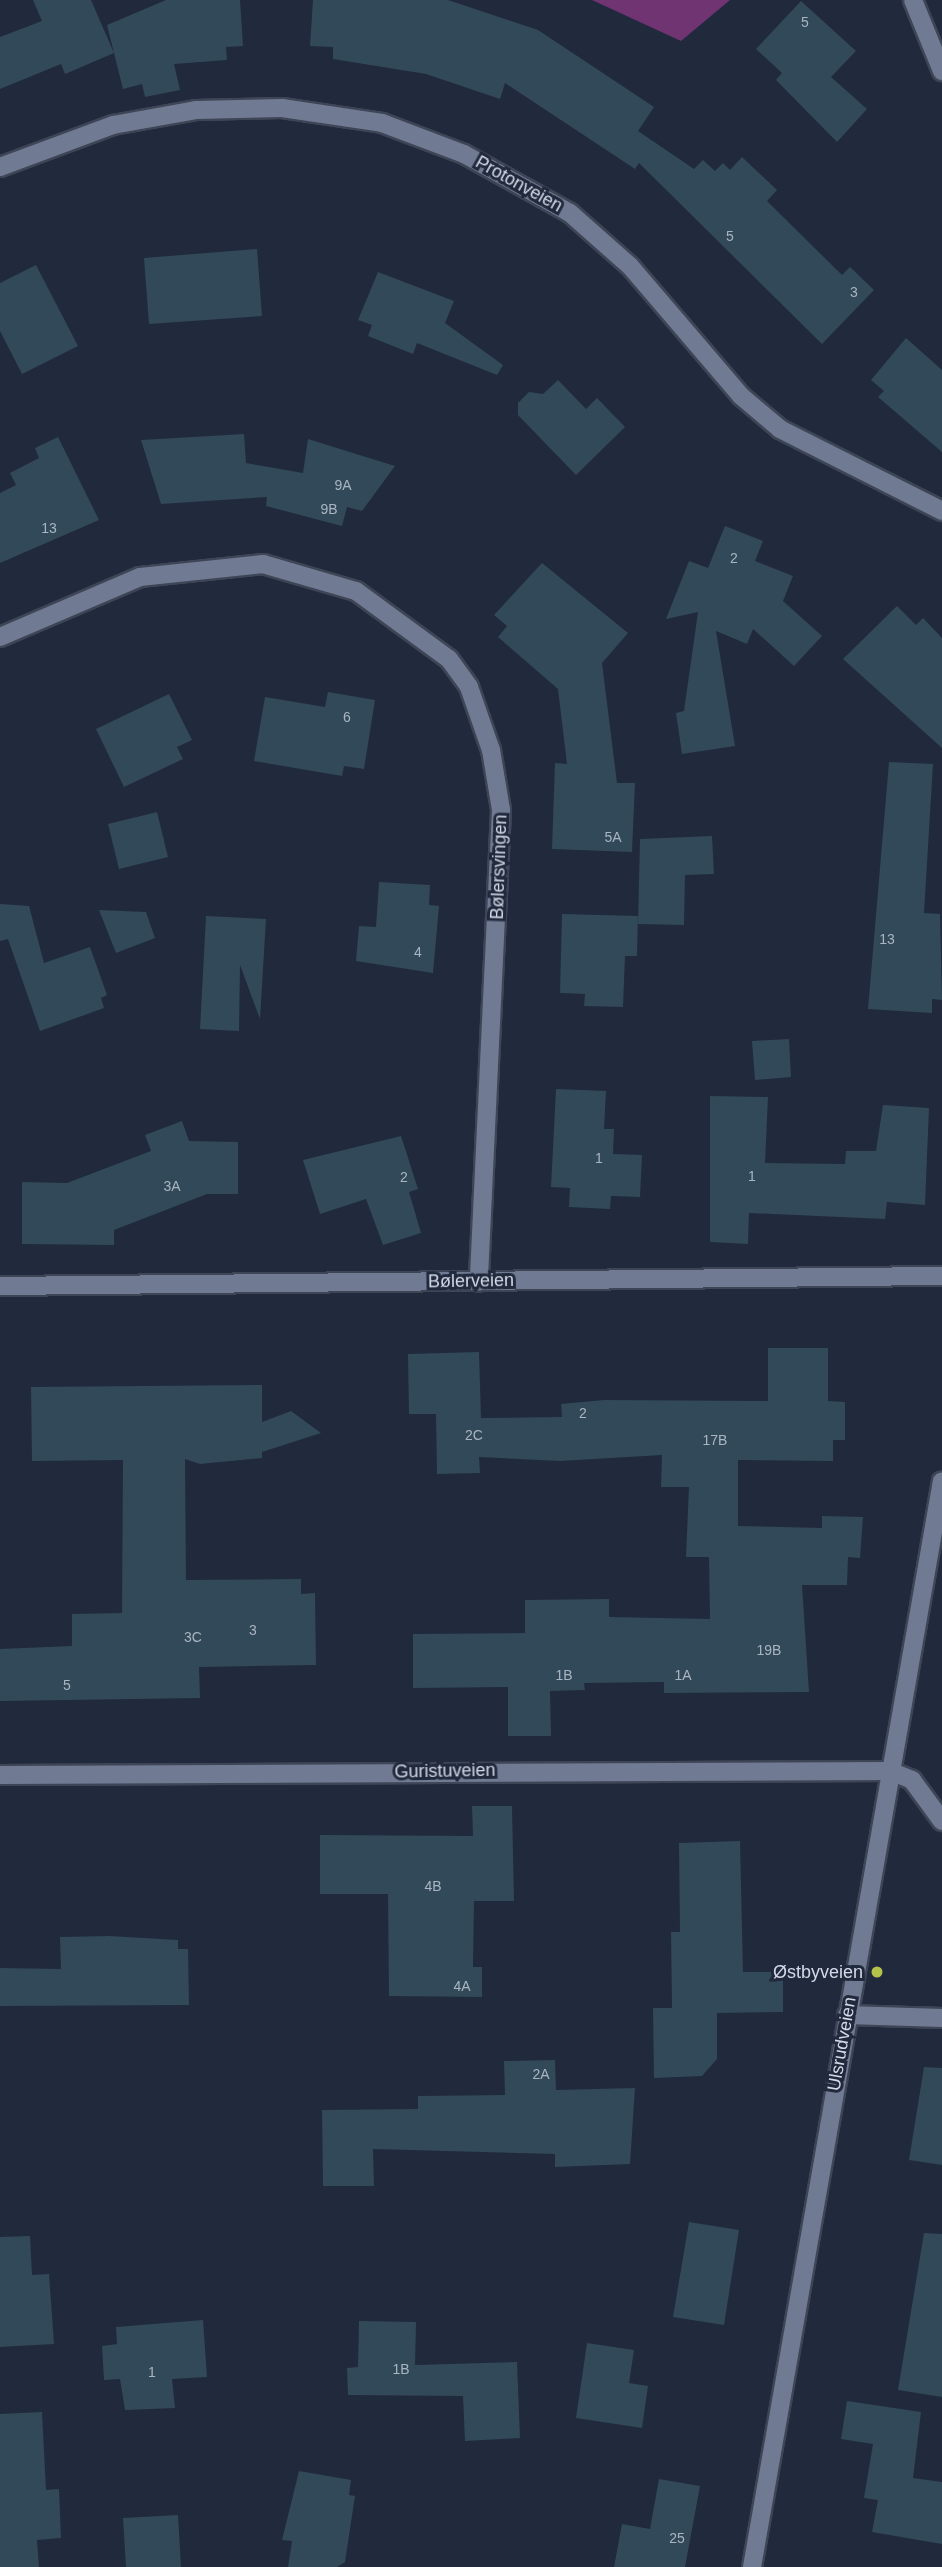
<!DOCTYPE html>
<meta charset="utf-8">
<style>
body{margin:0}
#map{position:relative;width:942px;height:2567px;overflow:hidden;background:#21293d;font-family:Helvetica,sans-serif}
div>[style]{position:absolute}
.green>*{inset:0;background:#713472}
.building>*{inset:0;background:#314958}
.roads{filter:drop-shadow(2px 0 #3e4556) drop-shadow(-2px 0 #3e4556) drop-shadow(0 2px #3e4556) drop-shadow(0 -2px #3e4556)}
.minor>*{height:18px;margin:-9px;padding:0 9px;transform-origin:9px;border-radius:9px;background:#707b93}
.dots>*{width:19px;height:19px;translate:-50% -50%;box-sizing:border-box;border:4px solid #21293d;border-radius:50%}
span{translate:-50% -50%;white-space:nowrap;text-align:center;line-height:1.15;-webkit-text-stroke:6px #21293d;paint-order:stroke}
.number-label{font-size:14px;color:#aab5c2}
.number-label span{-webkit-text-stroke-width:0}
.street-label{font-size:18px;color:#d3d9e6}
.poi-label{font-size:18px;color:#d3d9e6}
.right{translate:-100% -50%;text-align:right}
</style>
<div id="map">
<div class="green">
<i style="clip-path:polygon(592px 0,730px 0,681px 41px)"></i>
</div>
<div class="building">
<i style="clip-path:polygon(33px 0,91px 0,114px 53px,65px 74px,61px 64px,0 89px,0 37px,42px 21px)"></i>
<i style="clip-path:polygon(166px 0,240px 0,243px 46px,226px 47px,227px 60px,174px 64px,180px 90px,145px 97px,142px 84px,123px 89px,107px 25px)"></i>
<i style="clip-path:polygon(313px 0,448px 0,538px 30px,654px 107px,638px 131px,694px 169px,703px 160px,715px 171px,723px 163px,730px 170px,742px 157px,777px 190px,767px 201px,842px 275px,850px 267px,874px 290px,822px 344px,639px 163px,635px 169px,505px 83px,500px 99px,426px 74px,333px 59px,333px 47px,310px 46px)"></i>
<i style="clip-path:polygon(801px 1px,856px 51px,831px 77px,867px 109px,837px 142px,776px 80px,782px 73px,756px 49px)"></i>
<i style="clip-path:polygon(257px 249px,262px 316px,149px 324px,144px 258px)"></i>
<i style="clip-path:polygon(36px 265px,78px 346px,22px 374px,0 331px,0 283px)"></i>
<i style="clip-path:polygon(378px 272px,454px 301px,445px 323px,503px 365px,497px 375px,417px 343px,413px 354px,368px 336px,372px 325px,358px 320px)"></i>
<i style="clip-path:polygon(906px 338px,942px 370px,942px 452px,878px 397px,884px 391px,871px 380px)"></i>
<i style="clip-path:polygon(558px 380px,586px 409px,597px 398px,625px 427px,576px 475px,518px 415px,518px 403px,529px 392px,543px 394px)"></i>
<i style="clip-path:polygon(244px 434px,246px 463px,303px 473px,308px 439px,395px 466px,362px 511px,347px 507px,342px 526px,266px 506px,267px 497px,161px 504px,141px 440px)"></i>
<i style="clip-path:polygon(58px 437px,99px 520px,0 563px,0 493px,16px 485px,10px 473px,39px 458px,35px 448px)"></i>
<i style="clip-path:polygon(725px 526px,763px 541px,755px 561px,793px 576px,783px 601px,822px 636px,794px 666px,753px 629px,747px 644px,716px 631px,735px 746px,682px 754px,676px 713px,684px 711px,698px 612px,666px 619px,689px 561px,708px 568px)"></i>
<i style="clip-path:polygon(542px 563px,628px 633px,602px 663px,617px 783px,635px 783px,632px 852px,552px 849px,555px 763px,567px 764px,558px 689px,498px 637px,507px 626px,494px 615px)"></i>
<i style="clip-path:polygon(897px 606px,916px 625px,923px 618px,942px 638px,942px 748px,843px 659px)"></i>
<i style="clip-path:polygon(328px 692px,375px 700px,364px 769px,344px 766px,342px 776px,254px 761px,265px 697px,325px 707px)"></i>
<i style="clip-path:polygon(169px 694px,192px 740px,177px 747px,183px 759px,124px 787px,96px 729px)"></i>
<i style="clip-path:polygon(889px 762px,933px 764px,924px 913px,940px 914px,942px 1000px,932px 999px,932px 1013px,868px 1009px)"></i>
<i style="clip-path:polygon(157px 812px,168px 857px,119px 869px,108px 824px)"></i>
<i style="clip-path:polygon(712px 836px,714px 874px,685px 875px,684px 925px,638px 924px,640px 839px)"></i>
<i style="clip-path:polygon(379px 882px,430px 885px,429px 905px,439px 906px,433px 973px,356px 961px,359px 926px,376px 927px)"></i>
<i style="clip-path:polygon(0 904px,29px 906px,44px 963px,90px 947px,107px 995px,101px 998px,104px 1008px,40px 1031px,8px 939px,0 941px)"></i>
<i style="clip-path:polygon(99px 910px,146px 912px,155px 938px,116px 953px)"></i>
<i style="clip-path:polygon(562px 914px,638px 916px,637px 956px,625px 956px,623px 1007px,584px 1006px,585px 994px,560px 993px)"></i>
<i style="clip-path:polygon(206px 916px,266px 919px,260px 1019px,240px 965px,239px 1031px,200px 1029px)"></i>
<i style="clip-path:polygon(789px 1039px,791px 1077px,755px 1080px,752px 1041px)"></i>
<i style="clip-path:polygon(556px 1089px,606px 1091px,604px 1129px,614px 1129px,613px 1154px,642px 1155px,640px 1197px,611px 1196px,610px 1209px,569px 1207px,570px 1188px,551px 1187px)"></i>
<i style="clip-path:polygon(710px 1096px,768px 1097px,765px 1163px,845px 1164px,846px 1151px,876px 1151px,883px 1105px,929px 1108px,925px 1205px,887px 1202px,885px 1219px,749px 1213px,748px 1244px,710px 1242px)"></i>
<i style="clip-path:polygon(182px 1121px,189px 1141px,238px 1142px,238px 1194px,207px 1194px,114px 1230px,114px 1245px,22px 1244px,22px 1182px,67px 1183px,151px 1151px,145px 1135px)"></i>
<i style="clip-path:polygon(401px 1136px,418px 1189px,409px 1192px,421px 1233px,383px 1245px,366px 1199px,320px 1214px,303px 1160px)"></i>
<i style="clip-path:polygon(768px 1348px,828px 1348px,828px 1401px,845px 1402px,845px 1440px,833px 1440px,833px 1461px,738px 1460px,738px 1526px,822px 1528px,822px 1516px,863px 1517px,860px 1558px,848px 1557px,847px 1585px,802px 1585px,809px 1692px,664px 1693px,664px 1682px,584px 1683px,585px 1690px,550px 1691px,551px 1736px,508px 1736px,508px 1687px,413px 1688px,413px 1634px,525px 1633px,525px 1600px,609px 1599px,609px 1617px,710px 1619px,709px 1557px,686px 1557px,689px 1487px,661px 1487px,662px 1455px,560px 1461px,479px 1457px,480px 1473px,437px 1474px,436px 1414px,409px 1414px,408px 1354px,479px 1352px,481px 1418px,562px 1417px,561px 1404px,604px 1400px,768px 1401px)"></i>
<i style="clip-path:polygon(262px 1385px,262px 1422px,291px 1411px,321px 1433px,262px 1452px,262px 1458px,200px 1464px,185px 1459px,186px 1580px,301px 1579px,301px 1594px,315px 1593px,316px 1665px,199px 1667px,200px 1698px,0 1701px,0 1649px,72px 1646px,72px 1614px,122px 1613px,123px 1460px,32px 1461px,31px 1387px)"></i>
<i style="clip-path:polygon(472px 1806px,512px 1806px,514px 1901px,474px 1901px,473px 1967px,482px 1967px,482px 1997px,389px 1996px,388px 1894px,320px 1894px,320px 1835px,473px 1836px)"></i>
<i style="clip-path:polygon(740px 1841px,743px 1972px,783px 1972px,783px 2012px,717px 2013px,717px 2059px,702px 2076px,654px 2078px,653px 2008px,672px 2008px,671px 1932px,680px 1932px,679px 1843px)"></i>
<i style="clip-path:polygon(109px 1936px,178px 1940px,178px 1949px,188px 1949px,189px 2005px,0 2006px,0 1968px,61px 1969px,60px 1937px)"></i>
<i style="clip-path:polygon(555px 2060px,556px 2090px,635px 2088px,630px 2164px,555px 2167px,555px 2154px,373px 2149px,374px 2186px,323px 2186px,322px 2110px,418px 2109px,418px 2096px,505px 2095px,504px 2061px)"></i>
<i style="clip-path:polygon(924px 2067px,942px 2068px,942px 2165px,909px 2160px)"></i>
<i style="clip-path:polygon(689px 2222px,739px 2230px,724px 2325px,673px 2317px)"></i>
<i style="clip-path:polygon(924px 2233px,942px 2234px,942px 2397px,898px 2390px)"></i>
<i style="clip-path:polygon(30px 2236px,32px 2275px,49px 2274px,54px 2344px,0 2347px,0 2237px)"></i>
<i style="clip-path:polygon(203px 2320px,207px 2377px,172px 2379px,175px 2408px,125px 2410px,120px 2379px,104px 2380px,102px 2346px,117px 2344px,116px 2327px)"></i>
<i style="clip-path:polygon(359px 2321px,416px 2322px,415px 2365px,517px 2362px,520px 2438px,465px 2441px,463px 2396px,348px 2395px,347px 2368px,358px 2367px)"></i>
<i style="clip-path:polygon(587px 2343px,634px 2350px,629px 2383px,648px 2386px,642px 2428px,576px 2418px)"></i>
<i style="clip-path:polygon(847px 2401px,921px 2412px,913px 2478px,942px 2482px,942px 2544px,872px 2532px,878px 2500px,864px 2498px,873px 2444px,841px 2439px)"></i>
<i style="clip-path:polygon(42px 2412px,46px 2490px,59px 2489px,61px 2538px,37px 2540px,39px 2567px,0 2567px,0 2414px)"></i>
<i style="clip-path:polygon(299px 2471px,351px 2480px,349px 2495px,355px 2496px,345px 2562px,337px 2567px,288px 2567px,292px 2541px,282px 2540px)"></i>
<i style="clip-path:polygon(659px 2479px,700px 2486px,685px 2567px,614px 2567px,622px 2524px,650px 2529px)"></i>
<i style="clip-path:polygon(178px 2515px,181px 2567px,126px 2567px,123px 2518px)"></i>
</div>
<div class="roads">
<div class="minor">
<i style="left:913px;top:0;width:77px;rotate:67.8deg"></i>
<i style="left:0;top:167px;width:121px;rotate:-20.4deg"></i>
<i style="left:113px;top:125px;width:84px;rotate:-10.2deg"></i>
<i style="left:196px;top:110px;width:86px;rotate:-1.3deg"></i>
<i style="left:282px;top:108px;width:101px;rotate:8.5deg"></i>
<i style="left:382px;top:123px;width:88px;rotate:20.7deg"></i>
<i style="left:464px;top:154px;width:121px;rotate:29.1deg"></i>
<i style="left:570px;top:213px;width:80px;rotate:41.5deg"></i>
<i style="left:630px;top:266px;width:171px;rotate:49.5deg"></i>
<i style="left:741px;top:396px;width:51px;rotate:40.2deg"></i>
<i style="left:780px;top:429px;width:182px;rotate:26.8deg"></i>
<i style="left:0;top:637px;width:152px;rotate:-23.2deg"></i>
<i style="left:140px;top:577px;width:124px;rotate:-6deg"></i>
<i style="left:263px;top:564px;width:97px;rotate:16.2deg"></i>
<i style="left:356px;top:591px;width:115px;rotate:36.2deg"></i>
<i style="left:449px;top:659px;width:34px;rotate:54deg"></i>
<i style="left:469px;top:687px;width:67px;rotate:70.8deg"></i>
<i style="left:491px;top:750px;width:61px;rotate:80.5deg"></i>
<i style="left:501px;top:810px;width:472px;rotate:92.7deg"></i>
<i style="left:0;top:1286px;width:942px;rotate:-0.61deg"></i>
<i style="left:0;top:1775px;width:890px;rotate:-0.26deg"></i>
<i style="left:890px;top:1771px;width:24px;rotate:22deg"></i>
<i style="left:912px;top:1780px;width:51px;rotate:53.8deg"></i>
<i style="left:847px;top:2015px;width:95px;rotate:1.8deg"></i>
<i style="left:752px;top:2567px;width:1102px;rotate:-80.08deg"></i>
</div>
</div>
<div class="dots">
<i style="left:877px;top:1972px;background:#b4c24a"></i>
</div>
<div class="number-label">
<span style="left:805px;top:22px">5</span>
<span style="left:730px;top:236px">5</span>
<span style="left:854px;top:292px">3</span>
<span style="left:343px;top:485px">9A</span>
<span style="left:329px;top:509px">9B</span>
<span style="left:49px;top:528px">13</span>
<span style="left:734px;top:558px">2</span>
<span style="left:347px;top:717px">6</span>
<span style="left:613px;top:837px">5A</span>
<span style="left:887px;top:939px">13</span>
<span style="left:418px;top:952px">4</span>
<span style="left:599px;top:1158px">1</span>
<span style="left:752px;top:1176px">1</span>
<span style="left:404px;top:1177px">2</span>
<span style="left:172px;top:1186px">3A</span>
<span style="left:583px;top:1413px">2</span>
<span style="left:474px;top:1435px">2C</span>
<span style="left:715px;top:1440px">17B</span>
<span style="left:253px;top:1630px">3</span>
<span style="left:193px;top:1637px">3C</span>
<span style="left:769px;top:1650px">19B</span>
<span style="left:564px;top:1675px">1B</span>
<span style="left:683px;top:1675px">1A</span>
<span style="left:67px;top:1685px">5</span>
<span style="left:433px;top:1886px">4B</span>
<span style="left:462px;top:1986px">4A</span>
<span style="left:541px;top:2074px">2A</span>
<span style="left:401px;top:2369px">1B</span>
<span style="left:152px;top:2372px">1</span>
<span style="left:677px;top:2538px">25</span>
</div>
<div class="street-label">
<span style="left:519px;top:184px;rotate:29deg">Protonveien</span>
<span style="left:499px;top:867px;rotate:-88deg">Bølersvingen</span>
<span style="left:471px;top:1281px;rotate:-1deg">Bølerveien</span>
<span style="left:445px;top:1771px;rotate:-1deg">Guristuveien</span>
<span style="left:842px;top:2044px;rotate:-80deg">Ulsrudveien</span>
</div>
<div class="poi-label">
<span class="right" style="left:863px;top:1972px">Østbyveien</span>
</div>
</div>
